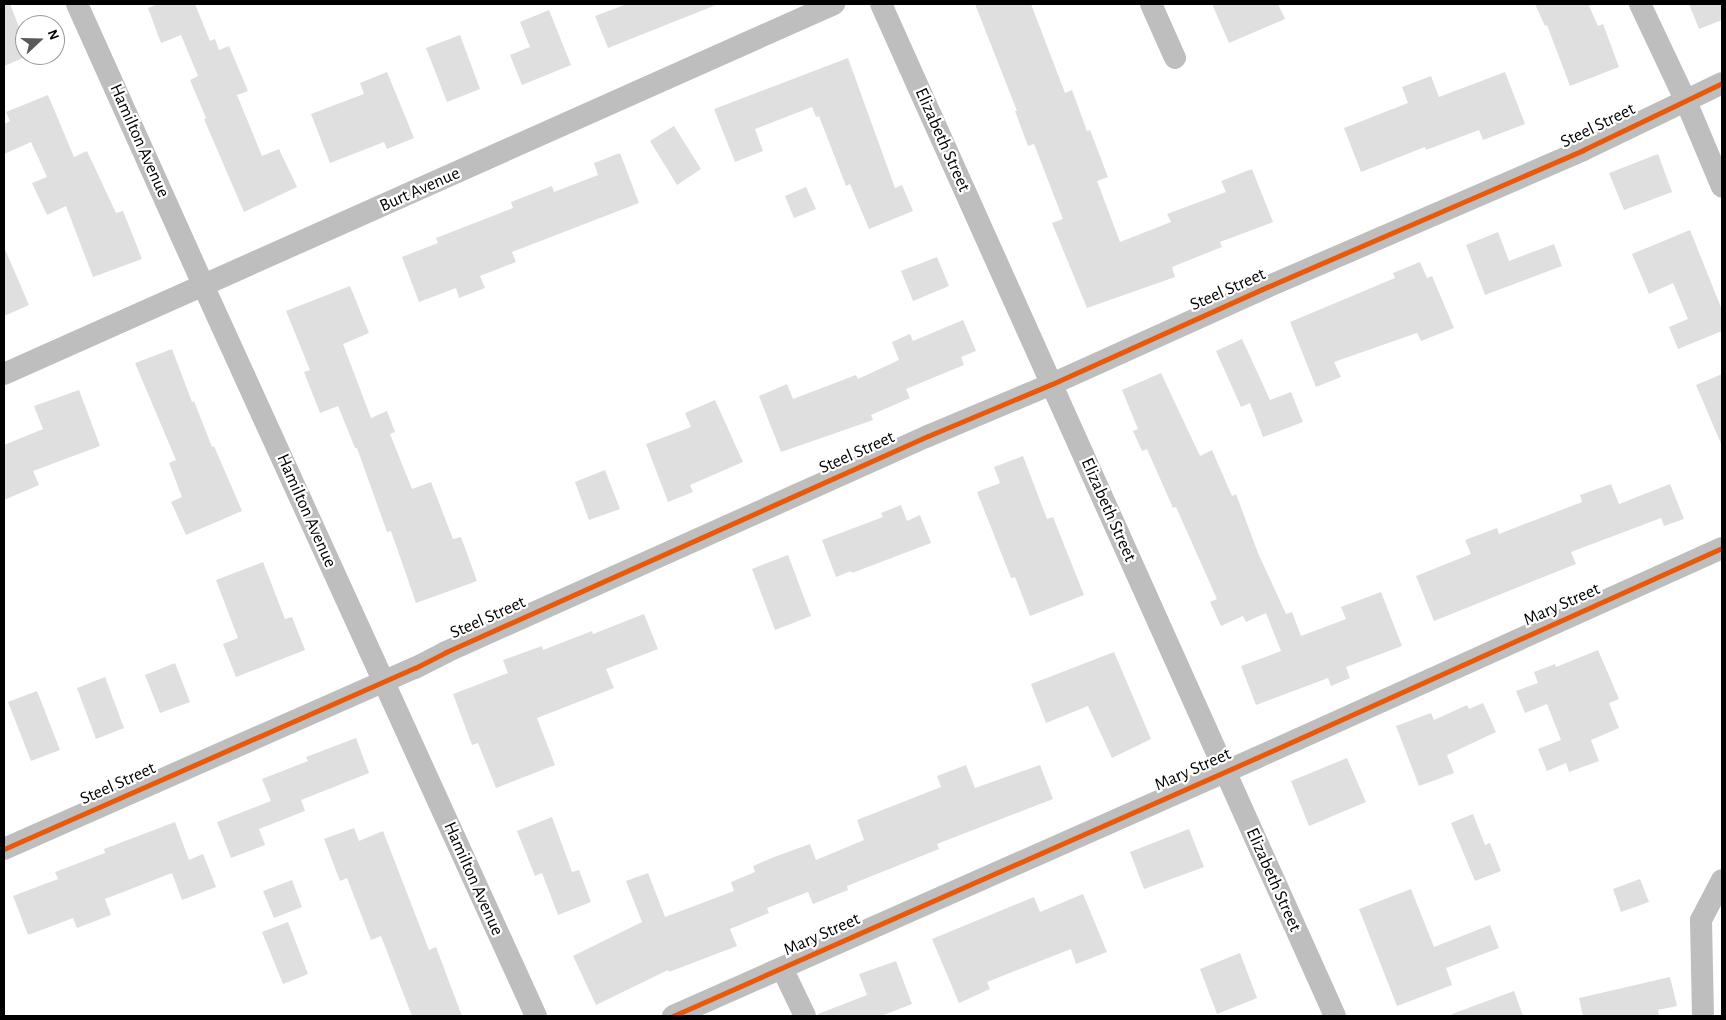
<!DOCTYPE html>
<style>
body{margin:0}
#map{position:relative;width:1726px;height:1020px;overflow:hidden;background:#fff;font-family:"Alegreya Sans",sans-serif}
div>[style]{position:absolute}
.building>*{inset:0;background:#dfdfdf}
.minor>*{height:22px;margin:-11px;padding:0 11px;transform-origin:11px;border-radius:11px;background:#bebebe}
.cycleway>*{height:5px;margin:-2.5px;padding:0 2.5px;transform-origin:2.5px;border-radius:2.5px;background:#e8590c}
span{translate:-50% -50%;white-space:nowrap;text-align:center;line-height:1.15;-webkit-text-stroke:4.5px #fff;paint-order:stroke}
.street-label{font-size:18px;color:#000}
.frame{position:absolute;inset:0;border:5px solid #000;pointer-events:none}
.north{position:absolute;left:15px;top:15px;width:50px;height:50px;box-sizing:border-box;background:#fff;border:1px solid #999;border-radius:50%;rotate:69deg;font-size:14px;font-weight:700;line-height:20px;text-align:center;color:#000}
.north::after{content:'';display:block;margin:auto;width:18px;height:22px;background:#595959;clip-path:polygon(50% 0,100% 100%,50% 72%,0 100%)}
</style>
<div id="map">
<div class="building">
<i style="clip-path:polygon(4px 4px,10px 4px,25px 42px,25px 55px,30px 55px,4px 66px)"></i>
<i style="clip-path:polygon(158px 4px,195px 4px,210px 41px,215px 39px,219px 50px,229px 46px,248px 91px,237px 95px,262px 156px,279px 149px,297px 187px,244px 212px,204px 119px,206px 118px,190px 80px,198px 76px,181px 35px,161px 43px,148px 8px)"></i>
<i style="clip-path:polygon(627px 4px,715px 4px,716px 5px,608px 48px,595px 16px)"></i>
<i style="clip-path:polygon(975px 4px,1031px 4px,1065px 93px,1072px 90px,1087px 131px,1090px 130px,1108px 177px,1097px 181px,1120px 242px,1171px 222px,1167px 214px,1226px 192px,1221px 181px,1252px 169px,1273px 222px,1220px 242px,1222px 247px,1172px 267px,1175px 277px,1087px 308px,1052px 223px,1063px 219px,1034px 144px,1028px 146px,1015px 111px,1017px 111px)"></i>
<i style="clip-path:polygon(1212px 4px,1278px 4px,1285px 19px,1229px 43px)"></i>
<i style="clip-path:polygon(1535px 4px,1595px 4px,1589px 6px,1598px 26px,1603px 24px,1619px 67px,1570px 86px,1547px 25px,1545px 26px)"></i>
<i style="clip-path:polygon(1689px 4px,1722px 4px,1722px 20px,1699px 29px)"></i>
<i style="clip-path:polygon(549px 10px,571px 65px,522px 85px,510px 55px,530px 47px,520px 22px)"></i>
<i style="clip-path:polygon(460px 35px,480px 89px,447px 102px,426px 48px)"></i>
<i style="clip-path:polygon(848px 58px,895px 188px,902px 185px,913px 211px,869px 229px,850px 184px,846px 186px,819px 116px,816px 117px,812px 107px,755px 129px,763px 151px,735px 162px,714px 109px)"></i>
<i style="clip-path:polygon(387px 72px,414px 138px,387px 149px,384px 142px,330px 163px,311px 114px,364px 94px,360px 83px)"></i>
<i style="clip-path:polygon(1505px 72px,1525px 124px,1483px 140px,1479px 130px,1426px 150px,1425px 147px,1361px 172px,1344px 128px,1408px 103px,1402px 87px,1431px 76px,1439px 97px)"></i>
<i style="clip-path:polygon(48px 95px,74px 157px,87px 151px,116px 213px,123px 211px,142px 259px,93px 277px,66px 206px,47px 215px,32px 183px,47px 177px,31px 142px,4px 154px,4px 124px,10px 121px,6px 112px)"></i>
<i style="clip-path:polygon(674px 126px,701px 169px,677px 185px,650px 141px)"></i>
<i style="clip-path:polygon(620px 153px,639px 203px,512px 252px,516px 262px,480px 276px,485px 288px,459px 298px,456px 288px,419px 302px,402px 257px,438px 243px,436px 238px,513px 208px,511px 202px,552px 186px,554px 192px,598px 175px,594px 163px)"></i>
<i style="clip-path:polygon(1658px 154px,1672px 192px,1624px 210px,1609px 173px)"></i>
<i style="clip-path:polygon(806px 187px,816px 209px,794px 218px,785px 196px)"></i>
<i style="clip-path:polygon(1690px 230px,1722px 310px,1722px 331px,1678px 349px,1669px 327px,1688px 319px,1673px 283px,1649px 294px,1632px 254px)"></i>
<i style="clip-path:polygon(1498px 232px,1509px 261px,1554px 244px,1562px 266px,1485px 295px,1466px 245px)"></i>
<i style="clip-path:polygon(4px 247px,29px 305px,4px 316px)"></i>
<i style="clip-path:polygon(937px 257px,949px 286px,913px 301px,901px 271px)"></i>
<i style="clip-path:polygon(1420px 262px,1427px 278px,1432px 276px,1454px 328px,1421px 341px,1417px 333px,1334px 362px,1341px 377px,1316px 387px,1290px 322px,1395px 278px,1393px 273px)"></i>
<i style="clip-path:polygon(350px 286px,369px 333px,343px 344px,371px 418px,387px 411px,395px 432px,390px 434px,412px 489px,431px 482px,453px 539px,461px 537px,477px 581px,416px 603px,391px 531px,387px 532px,357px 448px,355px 448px,338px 406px,320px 413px,304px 372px,310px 370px,286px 311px)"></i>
<i style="clip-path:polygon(963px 320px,976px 351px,961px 357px,964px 365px,906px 389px,910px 398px,871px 415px,873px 420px,781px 452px,759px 396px,787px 384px,793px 399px,856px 375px,858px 379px,899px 360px,892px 342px,910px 334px,913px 341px)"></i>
<i style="clip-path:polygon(1242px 339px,1270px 400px,1291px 392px,1303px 422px,1263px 437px,1250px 403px,1241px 407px,1216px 351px)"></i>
<i style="clip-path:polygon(172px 349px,192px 402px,194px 401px,212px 447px,214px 446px,242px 511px,186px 535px,171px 502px,182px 497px,169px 463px,176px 460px,135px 363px)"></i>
<i style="clip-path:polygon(1161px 373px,1200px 456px,1212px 450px,1232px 496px,1236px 494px,1258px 553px,1286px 614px,1292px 612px,1301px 636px,1346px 619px,1341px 607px,1381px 592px,1402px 646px,1346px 667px,1350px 678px,1331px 686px,1328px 678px,1256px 705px,1241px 666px,1281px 651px,1266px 613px,1246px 622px,1243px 616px,1221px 626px,1210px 602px,1217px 599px,1176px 507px,1173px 508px,1147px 449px,1142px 451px,1133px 431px,1138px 429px,1122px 390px)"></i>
<i style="clip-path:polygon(1722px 374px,1722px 446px,1696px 385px)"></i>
<i style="clip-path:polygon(79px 390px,100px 446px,33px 471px,39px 485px,4px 500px,4px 445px,43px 429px,34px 406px)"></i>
<i style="clip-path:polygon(715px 400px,743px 462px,690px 485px,693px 492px,668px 502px,646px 444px,691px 427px,685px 413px)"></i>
<i style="clip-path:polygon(1023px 456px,1047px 519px,1053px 517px,1084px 595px,1030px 616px,1015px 577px,1011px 578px,977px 492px,1000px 483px,994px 467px)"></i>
<i style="clip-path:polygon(605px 470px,620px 509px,589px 520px,575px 482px)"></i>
<i style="clip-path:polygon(1611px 484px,1619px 504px,1670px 484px,1684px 519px,1664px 526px,1661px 518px,1571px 552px,1576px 564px,1434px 621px,1416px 576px,1471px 554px,1465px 540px,1497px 528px,1499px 534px,1582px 502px,1580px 495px)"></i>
<i style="clip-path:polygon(901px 505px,907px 521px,920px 515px,931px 543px,852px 573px,851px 571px,836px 577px,822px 540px,883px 517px,881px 513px)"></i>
<i style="clip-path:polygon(788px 555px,811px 616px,775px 630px,752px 569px)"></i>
<i style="clip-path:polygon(263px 562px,285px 619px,292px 617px,305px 650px,236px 677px,223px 644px,238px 638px,216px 580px)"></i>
<i style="clip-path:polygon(644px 614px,658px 649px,606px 669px,614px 688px,537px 718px,555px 765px,496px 788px,478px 743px,472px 745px,453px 694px,508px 673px,503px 660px,542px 646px,543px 650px,592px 631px,593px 634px)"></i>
<i style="clip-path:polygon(1598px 650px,1619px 699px,1609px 703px,1619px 728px,1591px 740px,1599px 761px,1569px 772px,1566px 763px,1547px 771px,1538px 749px,1561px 740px,1547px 704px,1525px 713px,1516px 691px,1538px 683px,1534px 672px,1555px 664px,1556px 667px)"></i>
<i style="clip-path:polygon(1114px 652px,1151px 739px,1112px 758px,1088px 706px,1046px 723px,1031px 684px)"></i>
<i style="clip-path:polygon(175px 663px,190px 702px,160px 713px,145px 675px)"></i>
<i style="clip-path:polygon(105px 677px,124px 728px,96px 739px,77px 688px)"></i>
<i style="clip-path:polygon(37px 691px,60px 750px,31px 761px,8px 702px)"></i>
<i style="clip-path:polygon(1483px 703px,1496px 732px,1447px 755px,1454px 773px,1419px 786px,1396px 726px,1431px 713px,1434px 720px,1467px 705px,1469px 709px)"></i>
<i style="clip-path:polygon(356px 738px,369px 773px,301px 800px,305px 811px,259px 829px,265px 845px,231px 858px,217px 822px,271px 801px,262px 779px,308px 761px,306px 757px)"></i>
<i style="clip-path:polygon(1347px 758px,1366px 802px,1309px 826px,1291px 781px)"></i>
<i style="clip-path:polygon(966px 765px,975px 788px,1040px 765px,1053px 799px,937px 844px,939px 849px,847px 886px,848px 890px,813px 904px,808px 892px,767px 908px,769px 913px,730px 929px,737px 946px,669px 972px,668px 970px,596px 1005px,573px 956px,642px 922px,626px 881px,648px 873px,665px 917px,734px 891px,731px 882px,755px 872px,753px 866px,774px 857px,810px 844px,816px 860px,864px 840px,857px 820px,941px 787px,937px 776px)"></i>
<i style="clip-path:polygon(1473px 814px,1485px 845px,1490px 843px,1501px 871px,1475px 881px,1451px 823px)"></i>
<i style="clip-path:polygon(552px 817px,572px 872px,579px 870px,591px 902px,558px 915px,542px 873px,535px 876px,517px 831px)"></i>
<i style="clip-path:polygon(175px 822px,189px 860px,203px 854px,216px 887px,182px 900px,172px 873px,105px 899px,111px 915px,77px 928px,73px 918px,28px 935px,13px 896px,58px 879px,55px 872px,105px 853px,104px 849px)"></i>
<i style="clip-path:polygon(354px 828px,359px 841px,383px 831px,429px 950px,436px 947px,462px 1016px,412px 1016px,381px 936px,371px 940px,347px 878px,340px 881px,324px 839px)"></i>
<i style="clip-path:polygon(1189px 829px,1204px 867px,1144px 889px,1130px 852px)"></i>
<i style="clip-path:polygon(1640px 879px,1649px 902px,1621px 912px,1613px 889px)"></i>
<i style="clip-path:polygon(292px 880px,302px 907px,274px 918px,263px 891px)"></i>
<i style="clip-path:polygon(1411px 889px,1434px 947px,1490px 925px,1499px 948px,1446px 968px,1452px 985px,1397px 1006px,1359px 909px)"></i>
<i style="clip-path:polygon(1083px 894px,1107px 952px,1076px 964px,1071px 949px,987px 982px,990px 989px,959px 1003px,932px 939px,1034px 897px,1040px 912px)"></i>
<i style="clip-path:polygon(288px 922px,308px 974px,283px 984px,262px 932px)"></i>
<i style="clip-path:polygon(1240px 953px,1257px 998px,1217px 1014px,1200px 969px)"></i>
<i style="clip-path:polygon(896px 961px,912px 1004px,881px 1016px,818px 1016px,818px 1014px,867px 995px,859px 974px)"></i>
<i style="clip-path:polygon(1670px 977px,1677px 1006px,1658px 1010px,1659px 1016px,1583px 1016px,1579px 998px)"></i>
<i style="clip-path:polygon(1514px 991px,1523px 1016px,1452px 1016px,1452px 1014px)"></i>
</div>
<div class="minor">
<i style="left:77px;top:4px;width:308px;rotate:65.8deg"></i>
<i style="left:203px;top:285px;width:803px;rotate:65.51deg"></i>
<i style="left:881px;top:4px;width:1109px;rotate:65.84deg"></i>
<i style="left:1151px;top:4px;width:59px;rotate:66deg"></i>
<i style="left:1640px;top:4px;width:105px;rotate:64.7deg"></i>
<i style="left:1685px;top:99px;width:95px;rotate:67.2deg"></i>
<i style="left:4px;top:374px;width:909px;rotate:-24.03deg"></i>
<i style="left:4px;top:849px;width:449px;rotate:-23.8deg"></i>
<i style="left:415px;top:668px;width:35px;rotate:-27deg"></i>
<i style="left:446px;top:652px;width:528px;rotate:-24.14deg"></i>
<i style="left:928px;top:436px;width:134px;rotate:-22.8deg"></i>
<i style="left:1052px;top:384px;width:236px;rotate:-24.3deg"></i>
<i style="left:1267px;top:287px;width:344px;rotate:-23.4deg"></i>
<i style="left:1583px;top:150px;width:154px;rotate:-25.7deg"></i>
<i style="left:782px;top:968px;width:53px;rotate:64.4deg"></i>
<i style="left:673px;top:1016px;width:638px;rotate:-23.87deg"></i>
<i style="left:1256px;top:758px;width:511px;rotate:-24.26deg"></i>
<i style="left:1703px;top:1016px;width:96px;rotate:-91.2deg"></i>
<i style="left:1701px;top:920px;width:45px;rotate:-62.3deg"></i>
</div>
<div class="cycleway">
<i style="left:4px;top:849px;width:449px;rotate:-23.8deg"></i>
<i style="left:415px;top:668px;width:35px;rotate:-27deg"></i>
<i style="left:446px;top:652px;width:528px;rotate:-24.14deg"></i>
<i style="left:928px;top:436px;width:134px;rotate:-22.8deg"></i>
<i style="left:1052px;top:384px;width:236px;rotate:-24.3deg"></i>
<i style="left:1267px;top:287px;width:344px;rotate:-23.4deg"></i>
<i style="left:1583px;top:150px;width:154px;rotate:-25.7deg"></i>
<i style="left:673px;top:1016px;width:638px;rotate:-23.87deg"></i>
<i style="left:1256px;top:758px;width:511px;rotate:-24.26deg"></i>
</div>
<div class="street-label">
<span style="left:1598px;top:126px;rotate:-26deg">Steel Street</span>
<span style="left:942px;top:140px;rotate:66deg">Elizabeth Street</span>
<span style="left:139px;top:141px;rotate:66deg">Hamilton Avenue</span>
<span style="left:420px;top:190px;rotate:-24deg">Burt Avenue</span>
<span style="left:1228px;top:290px;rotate:-24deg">Steel Street</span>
<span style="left:857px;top:453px;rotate:-24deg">Steel Street</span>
<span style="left:1108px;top:510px;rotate:66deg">Elizabeth Street</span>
<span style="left:306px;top:511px;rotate:66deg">Hamilton Avenue</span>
<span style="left:1562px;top:605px;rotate:-24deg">Mary Street</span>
<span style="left:488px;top:618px;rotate:-24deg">Steel Street</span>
<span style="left:1193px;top:770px;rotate:-24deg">Mary Street</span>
<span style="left:118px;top:784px;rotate:-24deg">Steel Street</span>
<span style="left:473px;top:879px;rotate:66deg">Hamilton Avenue</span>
<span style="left:1273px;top:880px;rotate:66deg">Elizabeth Street</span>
<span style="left:822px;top:935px;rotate:-24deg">Mary Street</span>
</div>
<div class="frame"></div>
<div class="north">N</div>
</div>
